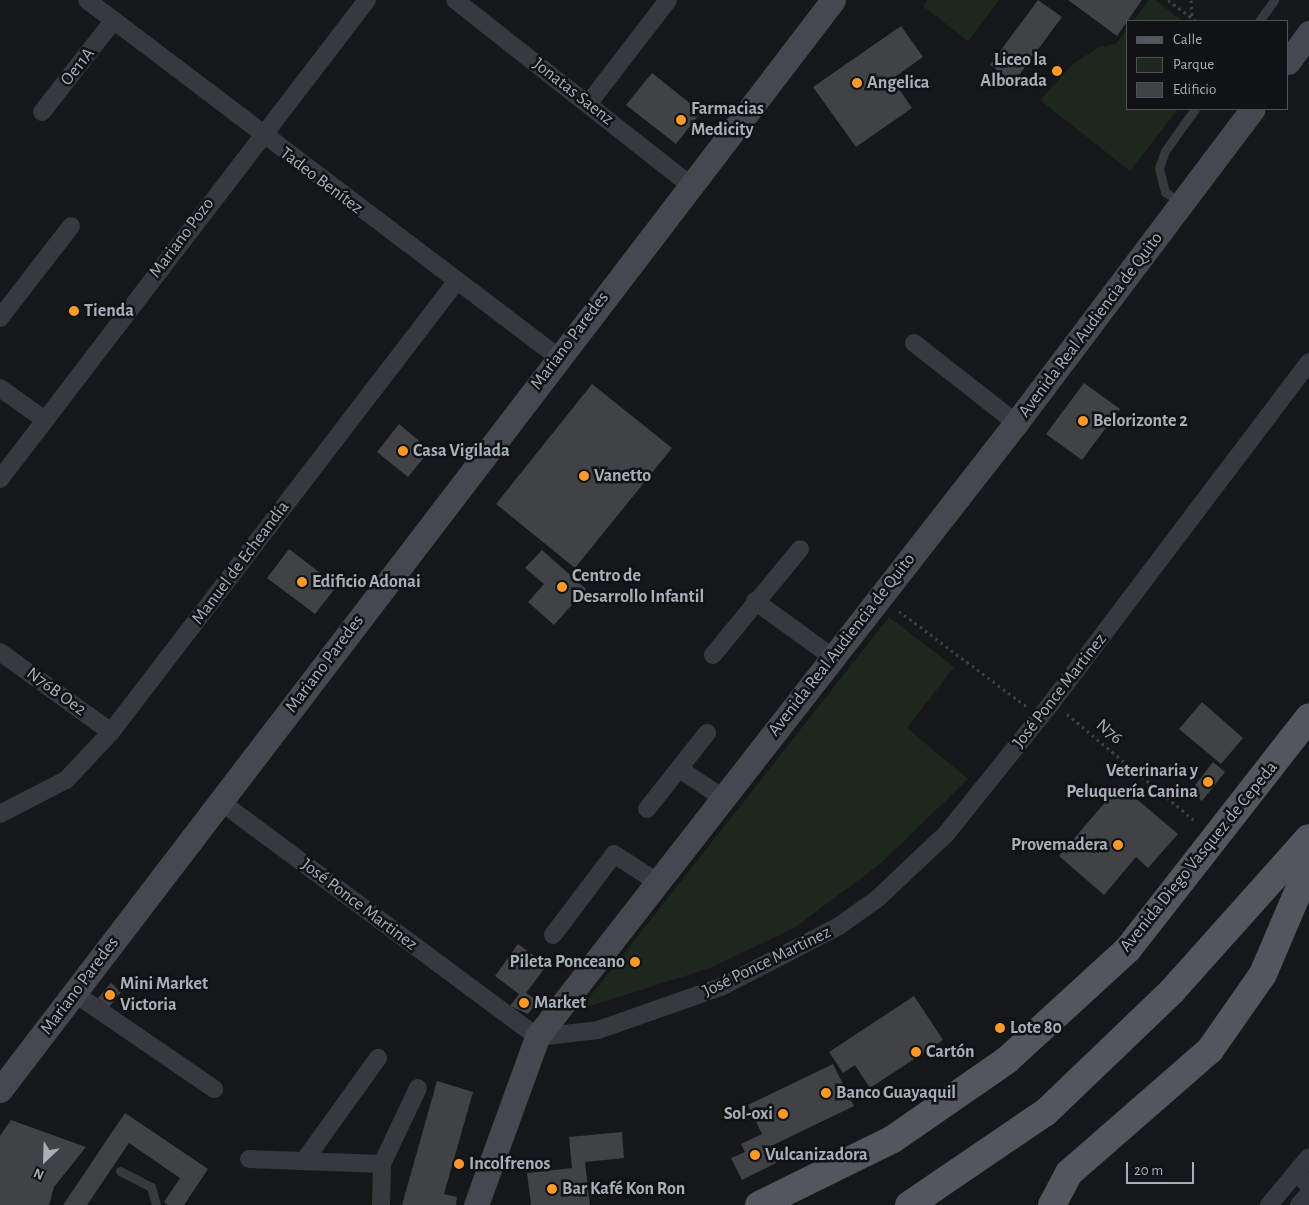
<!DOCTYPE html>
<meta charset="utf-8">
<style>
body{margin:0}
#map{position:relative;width:1309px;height:1205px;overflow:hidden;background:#161719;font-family:"Alegreya Sans",sans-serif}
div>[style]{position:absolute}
.green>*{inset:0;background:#1e271e}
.building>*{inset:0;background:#404246}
.path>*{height:3px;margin-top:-1.5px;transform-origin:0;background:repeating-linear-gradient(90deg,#3d4045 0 2.5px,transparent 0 6.5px)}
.lane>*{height:9px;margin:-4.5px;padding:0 4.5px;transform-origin:4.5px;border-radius:4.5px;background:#37393e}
.street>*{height:18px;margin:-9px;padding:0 9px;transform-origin:9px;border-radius:9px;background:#37393e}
.secondary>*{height:25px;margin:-12.5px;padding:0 12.5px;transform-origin:12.5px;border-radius:12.5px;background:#45484e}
.primary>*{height:28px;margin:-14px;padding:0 14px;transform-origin:14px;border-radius:14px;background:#53565d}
.dots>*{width:14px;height:14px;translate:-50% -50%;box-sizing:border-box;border:2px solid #111214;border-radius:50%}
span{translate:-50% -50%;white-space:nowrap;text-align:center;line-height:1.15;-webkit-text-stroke:5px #111214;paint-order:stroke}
.poi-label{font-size:18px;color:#a7afb9;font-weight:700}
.right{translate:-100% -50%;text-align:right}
.left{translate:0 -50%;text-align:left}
.street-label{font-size:18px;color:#a7afb9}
.legend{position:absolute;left:1126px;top:20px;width:162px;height:90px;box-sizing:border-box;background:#111214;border:1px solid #4d5156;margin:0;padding:6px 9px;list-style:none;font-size:15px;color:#a7afb9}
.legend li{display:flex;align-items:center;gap:10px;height:25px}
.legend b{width:25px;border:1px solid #4d5156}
.north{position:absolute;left:20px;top:1135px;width:50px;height:50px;-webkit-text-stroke:4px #111214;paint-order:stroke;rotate:204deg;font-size:14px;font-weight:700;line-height:20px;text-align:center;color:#a7afb9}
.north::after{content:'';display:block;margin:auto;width:18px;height:22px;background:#a7afb9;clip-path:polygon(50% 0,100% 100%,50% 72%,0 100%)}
.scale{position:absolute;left:1126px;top:1162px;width:68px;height:22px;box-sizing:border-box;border:2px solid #a7afb9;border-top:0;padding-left:6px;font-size:15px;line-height:18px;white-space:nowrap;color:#a7afb9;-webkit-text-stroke:4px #111214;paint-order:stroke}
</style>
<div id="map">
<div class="green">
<i style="clip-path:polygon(927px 0,999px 0,968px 41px,923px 6px)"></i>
<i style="clip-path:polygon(1149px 0,1155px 0,1183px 21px,1133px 21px)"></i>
<i style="clip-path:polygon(1128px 28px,1128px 109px,1178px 109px,1130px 171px,1040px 100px,1073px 64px,1099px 47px,1116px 44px)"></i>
<i style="clip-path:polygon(889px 617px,954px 667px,907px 728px,968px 779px,880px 864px,794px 928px,710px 968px,587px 1007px,585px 1003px)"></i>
</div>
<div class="building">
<i style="clip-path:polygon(1038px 0,1062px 17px,1014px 82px,990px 65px)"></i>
<i style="clip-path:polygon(1068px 0,1142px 0,1117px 36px)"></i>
<i style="clip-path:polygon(901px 26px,923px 57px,892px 79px,912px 108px,856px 147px,813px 87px)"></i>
<i style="clip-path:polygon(652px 73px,701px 112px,676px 144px,626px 105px)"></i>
<i style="clip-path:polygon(1084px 383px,1120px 409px,1082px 460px,1046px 434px)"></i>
<i style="clip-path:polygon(592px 384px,672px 448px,575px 568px,496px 504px)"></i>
<i style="clip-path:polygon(399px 424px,430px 450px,408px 477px,377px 452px)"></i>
<i style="clip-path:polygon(289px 549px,337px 586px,315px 614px,267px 578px)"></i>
<i style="clip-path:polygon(542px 550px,586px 589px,554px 625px,528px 602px,544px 584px,525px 568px)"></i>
<i style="clip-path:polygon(1202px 702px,1243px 738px,1221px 764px,1179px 729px)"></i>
<i style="clip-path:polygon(1213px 762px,1225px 772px,1202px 801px,1190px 792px)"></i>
<i style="clip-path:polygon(1120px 785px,1178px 834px,1148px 868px,1136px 857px,1104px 895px,1059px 856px)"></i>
<i style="clip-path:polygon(518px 944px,547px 965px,526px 993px,538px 1001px,528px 1014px,510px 1006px,519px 994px,495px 976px)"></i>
<i style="clip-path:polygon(111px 983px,121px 992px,109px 1007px,98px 998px)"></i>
<i style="clip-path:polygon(914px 996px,943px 1040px,870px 1088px,855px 1065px,843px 1073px,829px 1052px)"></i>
<i style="clip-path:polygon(833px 1064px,854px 1106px,769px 1147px,776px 1163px,742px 1180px,731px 1158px,745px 1152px,741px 1144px,762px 1134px,748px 1105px)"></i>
<i style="clip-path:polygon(437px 1081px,473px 1092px,444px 1194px,457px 1197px,456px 1205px,402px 1205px)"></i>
<i style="clip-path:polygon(125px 1113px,208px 1169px,184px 1205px,168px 1205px,164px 1202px,180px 1178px,129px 1143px,87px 1205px,63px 1205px)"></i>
<i style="clip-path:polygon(11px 1120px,86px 1147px,54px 1187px,49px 1205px,0 1205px,0 1136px)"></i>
<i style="clip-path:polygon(622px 1132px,624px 1158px,585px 1162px,590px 1205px,531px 1205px,527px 1173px,572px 1168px,569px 1137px)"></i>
</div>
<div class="path">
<i style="left:1168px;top:0;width:35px;rotate:37deg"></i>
<i style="left:1191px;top:0;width:18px;rotate:87deg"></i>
<i style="left:899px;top:611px;width:159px;rotate:36.8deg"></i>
<i style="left:1067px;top:714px;width:168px;rotate:39.9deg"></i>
</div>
<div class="lane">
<i style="left:1259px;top:21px;width:26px;rotate:-54deg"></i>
<i style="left:1181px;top:203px;width:19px;rotate:-145deg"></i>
<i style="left:1165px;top:192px;width:25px;rotate:-104deg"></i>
<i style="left:1159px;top:168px;width:18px;rotate:-71deg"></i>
<i style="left:1165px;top:151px;width:52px;rotate:-54.5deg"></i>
<i style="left:120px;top:1171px;width:35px;rotate:27deg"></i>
<i style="left:151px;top:1187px;width:19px;rotate:74deg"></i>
</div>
<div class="street">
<i style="left:87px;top:0;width:591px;rotate:37.16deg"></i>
<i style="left:455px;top:0;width:299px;rotate:38.2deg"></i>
<i style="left:588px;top:104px;width:131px;rotate:-52.4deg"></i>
<i style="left:42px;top:112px;width:115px;rotate:-52deg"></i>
<i style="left:0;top:318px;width:116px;rotate:-52.3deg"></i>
<i style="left:914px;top:343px;width:130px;rotate:38.1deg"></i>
<i style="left:0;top:388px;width:55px;rotate:35.4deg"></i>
<i style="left:0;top:479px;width:603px;rotate:-52.54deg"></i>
<i style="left:755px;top:601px;width:95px;rotate:36deg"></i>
<i style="left:0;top:652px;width:137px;rotate:35.8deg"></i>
<i style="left:713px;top:655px;width:137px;rotate:-50.6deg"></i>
<i style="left:681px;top:770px;width:50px;rotate:33.7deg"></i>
<i style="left:221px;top:802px;width:394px;rotate:36.6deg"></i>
<i style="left:537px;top:1037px;width:61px;rotate:-6.5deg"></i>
<i style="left:598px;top:1030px;width:130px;rotate:-19.3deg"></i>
<i style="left:721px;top:987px;width:133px;rotate:-27.3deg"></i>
<i style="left:839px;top:926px;width:47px;rotate:-35.4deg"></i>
<i style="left:877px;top:899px;width:95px;rotate:-43.3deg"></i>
<i style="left:946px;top:834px;width:169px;rotate:-51.2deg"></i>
<i style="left:1052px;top:702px;width:426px;rotate:-52.9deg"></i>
<i style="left:647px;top:809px;width:97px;rotate:-51.7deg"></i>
<i style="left:0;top:814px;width:74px;rotate:-27.3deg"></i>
<i style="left:66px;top:780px;width:66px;rotate:-46.8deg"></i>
<i style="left:111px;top:732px;width:567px;rotate:-52.52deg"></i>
<i style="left:553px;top:935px;width:101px;rotate:-53deg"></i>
<i style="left:614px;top:854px;width:51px;rotate:33.1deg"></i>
<i style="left:74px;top:993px;width:170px;rotate:34.4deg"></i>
<i style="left:249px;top:1159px;width:133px;rotate:2.2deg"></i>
<i style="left:304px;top:1161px;width:127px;rotate:-54.3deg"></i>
<i style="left:1296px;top:1173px;width:18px;rotate:43deg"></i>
<i style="left:381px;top:1205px;width:41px;rotate:-88.6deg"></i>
<i style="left:382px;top:1164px;width:84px;rotate:-64.7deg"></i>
<i style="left:1269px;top:1205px;width:62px;rotate:-50.2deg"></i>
<i style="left:1299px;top:1205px;width:15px;rotate:-48deg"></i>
</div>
<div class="secondary">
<i style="left:1288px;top:62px;width:36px;rotate:-54deg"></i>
<i style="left:0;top:1090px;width:1372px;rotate:-52.61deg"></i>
<i style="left:476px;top:1205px;width:179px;rotate:-70deg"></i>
<i style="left:537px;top:1037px;width:779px;rotate:-52.04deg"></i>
<i style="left:1016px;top:423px;width:393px;rotate:-53deg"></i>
</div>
<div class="primary">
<i style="left:759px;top:1205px;width:149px;rotate:-26.2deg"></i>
<i style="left:893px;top:1139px;width:139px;rotate:-34.7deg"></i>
<i style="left:1007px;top:1060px;width:164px;rotate:-42.5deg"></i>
<i style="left:1128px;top:949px;width:294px;rotate:-52deg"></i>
<i style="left:909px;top:1205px;width:166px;rotate:-34.2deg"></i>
<i style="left:1046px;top:1112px;width:175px;rotate:-43.8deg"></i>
<i style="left:1172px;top:991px;width:205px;rotate:-48.2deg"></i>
<i style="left:1052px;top:1205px;width:36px;rotate:-62deg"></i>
<i style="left:1069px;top:1173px;width:187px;rotate:-41.1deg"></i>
<i style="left:1210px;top:1050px;width:93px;rotate:-55.1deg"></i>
<i style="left:1263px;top:974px;width:117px;rotate:-66.9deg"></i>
</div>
<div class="dots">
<i style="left:1057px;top:71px;background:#ff9928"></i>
<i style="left:857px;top:83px;background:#ff9928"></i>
<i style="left:681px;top:120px;background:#ff9928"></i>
<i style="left:74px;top:311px;background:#ff9928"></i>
<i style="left:1083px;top:421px;background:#ff9928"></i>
<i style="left:403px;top:451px;background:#ff9928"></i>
<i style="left:584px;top:476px;background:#ff9928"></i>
<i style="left:302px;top:582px;background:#ff9928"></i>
<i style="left:562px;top:587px;background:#ff9928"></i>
<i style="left:1208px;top:782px;background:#ff9928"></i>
<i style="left:1118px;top:845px;background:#ff9928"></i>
<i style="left:635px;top:962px;background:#ff9928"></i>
<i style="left:110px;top:995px;background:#ff9928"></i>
<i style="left:524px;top:1003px;background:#ff9928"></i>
<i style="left:1000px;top:1028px;background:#ff9928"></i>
<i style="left:916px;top:1052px;background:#ff9928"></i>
<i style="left:826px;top:1093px;background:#ff9928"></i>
<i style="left:783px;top:1114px;background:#ff9928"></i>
<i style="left:755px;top:1155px;background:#ff9928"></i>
<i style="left:459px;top:1164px;background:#ff9928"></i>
<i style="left:552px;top:1189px;background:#ff9928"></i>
</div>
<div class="poi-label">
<span class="right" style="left:1047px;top:71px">Liceo la<br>Alborada</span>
<span class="left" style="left:867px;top:83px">Angelica</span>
<span class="left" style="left:691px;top:120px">Farmacias<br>Medicity</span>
<span class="left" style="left:84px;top:311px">Tienda</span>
<span class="left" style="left:1093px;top:421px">Belorizonte 2</span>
<span class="left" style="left:413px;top:451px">Casa Vigilada</span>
<span class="left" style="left:594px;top:476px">Vanetto</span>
<span class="left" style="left:572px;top:587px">Centro de<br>Desarrollo Infantil</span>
<span class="left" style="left:312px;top:582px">Edificio Adonai</span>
<span class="right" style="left:1198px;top:782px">Veterinaria y<br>Peluquería Canina</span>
<span class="right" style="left:1108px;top:845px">Provemadera</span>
<span class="right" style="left:625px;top:962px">Pileta Ponceano</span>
<span class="left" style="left:120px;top:995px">Mini Market<br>Victoria</span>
<span class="left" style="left:534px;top:1003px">Market</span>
<span class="left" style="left:1010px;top:1028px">Lote 80</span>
<span class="left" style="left:926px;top:1052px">Cartón</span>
<span class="left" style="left:836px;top:1093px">Banco Guayaquil</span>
<span class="right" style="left:773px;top:1114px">Sol-oxi</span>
<span class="left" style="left:765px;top:1155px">Vulcanizadora</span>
<span class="left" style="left:469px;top:1164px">Incolfrenos</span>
<span class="left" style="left:562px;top:1189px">Bar Kafé Kon Ron</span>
</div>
<div class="street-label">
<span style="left:78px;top:67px;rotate:-51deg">Oe11A</span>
<span style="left:573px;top:92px;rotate:38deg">Jonatas Saenz</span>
<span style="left:321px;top:181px;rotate:37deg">Tadeo Benítez</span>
<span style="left:182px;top:238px;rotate:-53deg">Mariano Pozo</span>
<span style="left:1091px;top:325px;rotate:-53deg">Avenida Real Audiencia de Quito</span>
<span style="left:570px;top:341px;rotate:-53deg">Mariano Paredes</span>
<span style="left:241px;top:563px;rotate:-53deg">Manuel de Echeandía</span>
<span style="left:842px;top:645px;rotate:-52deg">Avenida Real Audiencia de Quito</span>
<span style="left:325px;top:664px;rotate:-53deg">Mariano Paredes</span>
<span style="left:1060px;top:691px;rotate:-52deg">José Ponce Martinez</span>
<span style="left:56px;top:692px;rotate:36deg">N76B Oe2</span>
<span style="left:1109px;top:732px;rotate:40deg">N76</span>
<span style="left:1199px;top:857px;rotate:-51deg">Avenida Diego Vasquez de Cepeda</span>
<span style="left:359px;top:905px;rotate:37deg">José Ponce Martinez</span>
<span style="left:767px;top:962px;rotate:-26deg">José Ponce Martinez</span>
<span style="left:80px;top:986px;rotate:-53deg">Mariano Paredes</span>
</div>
<ul class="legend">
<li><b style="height:6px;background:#53565d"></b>Calle</li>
<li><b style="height:14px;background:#1e271e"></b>Parque</li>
<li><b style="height:14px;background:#404246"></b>Edificio</li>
</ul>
<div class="north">N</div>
<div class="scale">20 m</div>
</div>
